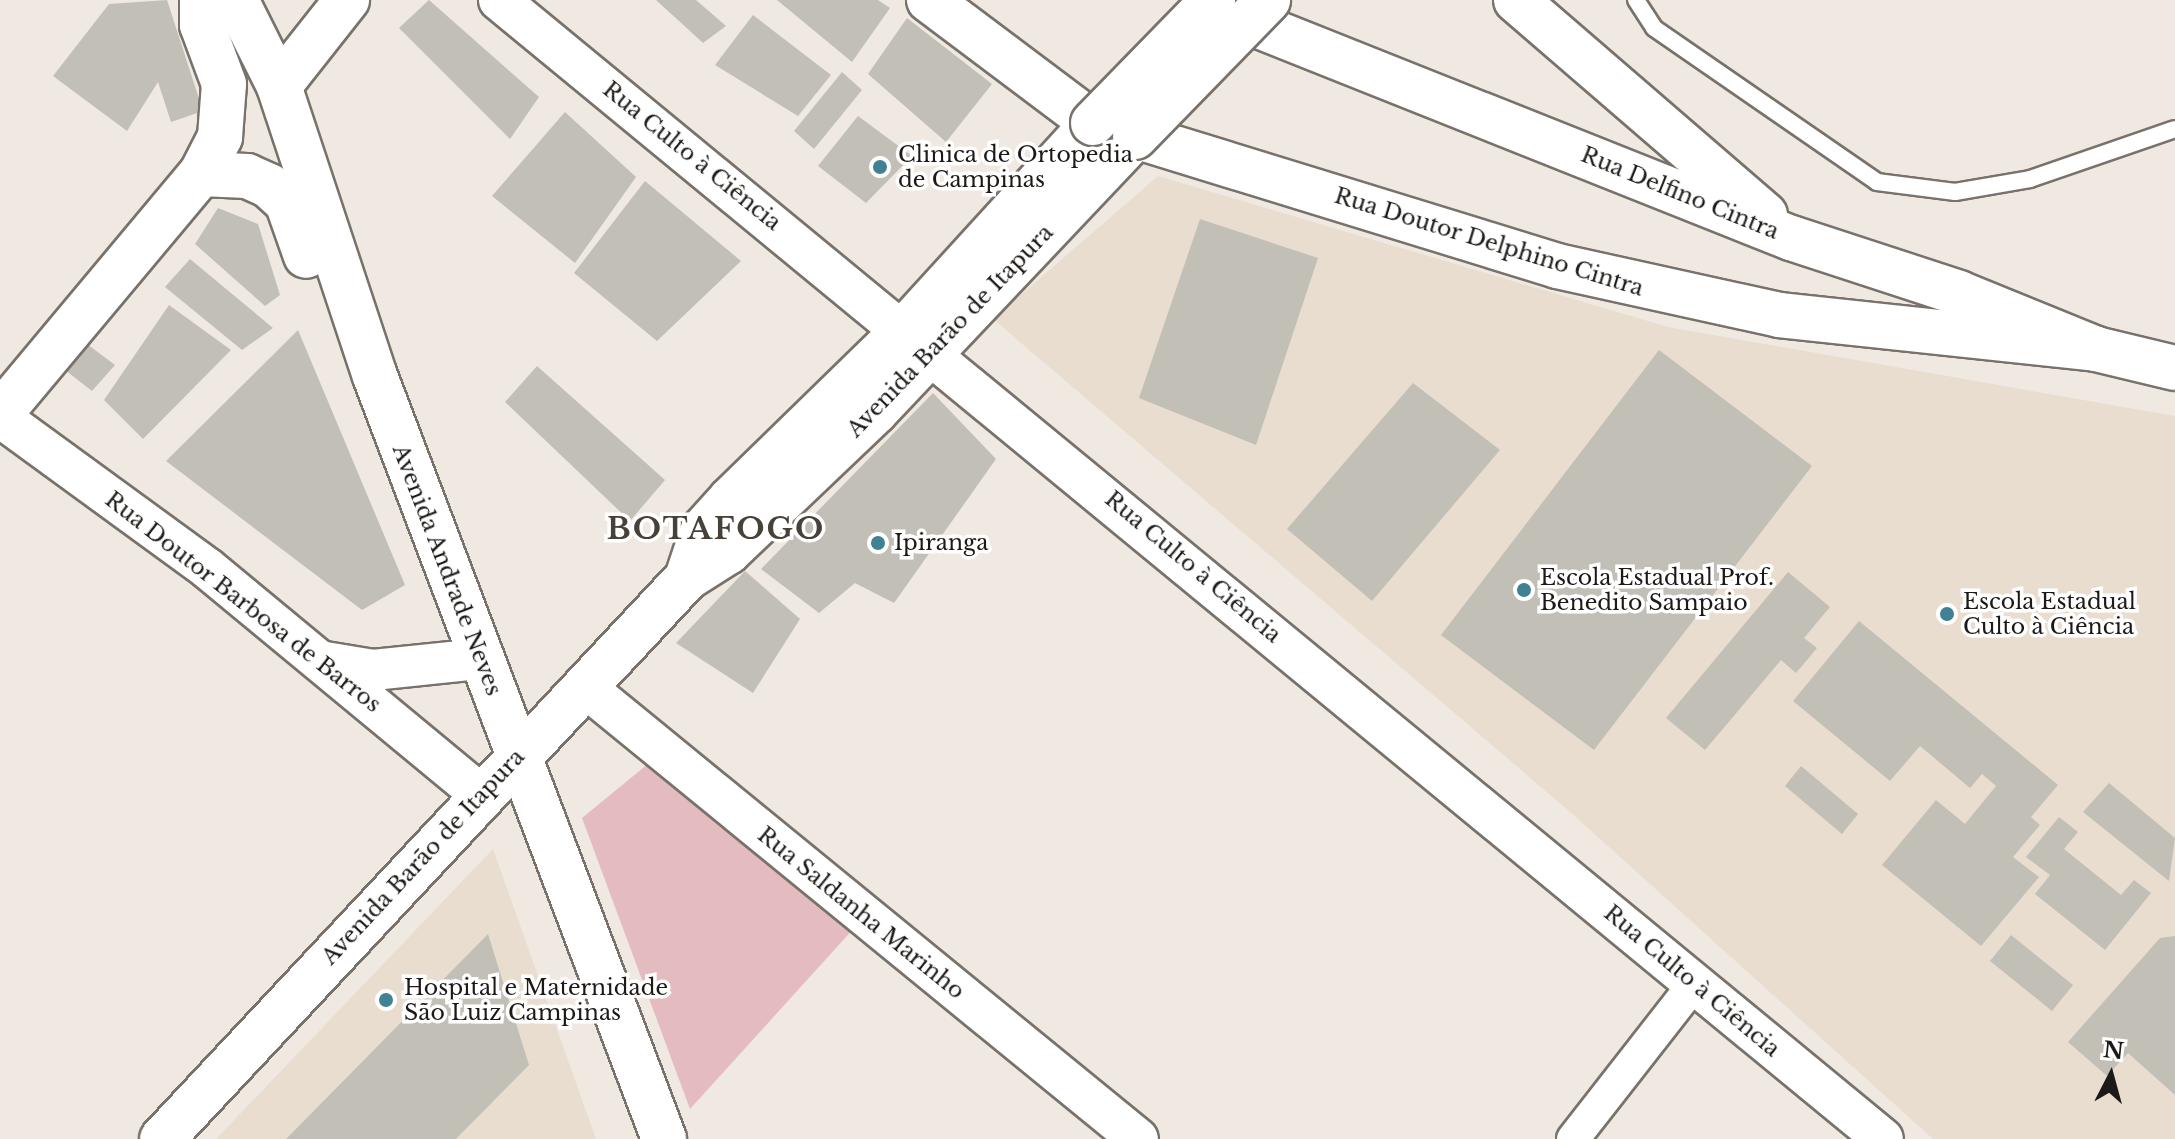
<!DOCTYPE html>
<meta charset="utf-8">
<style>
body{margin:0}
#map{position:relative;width:2175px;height:1139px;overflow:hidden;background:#f0e9e1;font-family:"Libre Baskerville",serif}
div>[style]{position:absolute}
.built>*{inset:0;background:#e9ddcf}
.green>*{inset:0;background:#e4bcbf}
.building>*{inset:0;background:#c1bfb6}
.roads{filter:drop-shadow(2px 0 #78726b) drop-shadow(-2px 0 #78726b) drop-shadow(0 2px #78726b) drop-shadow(0 -2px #78726b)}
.service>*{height:16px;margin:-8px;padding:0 8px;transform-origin:8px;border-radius:8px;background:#fff}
.minor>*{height:32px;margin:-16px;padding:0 16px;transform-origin:16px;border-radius:16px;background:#fff}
.tertiary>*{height:40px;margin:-20px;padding:0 20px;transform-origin:20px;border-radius:20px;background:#fff}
.primary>*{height:44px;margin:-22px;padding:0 22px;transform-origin:22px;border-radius:22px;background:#fff}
.bridges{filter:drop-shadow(2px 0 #78726b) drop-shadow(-2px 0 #78726b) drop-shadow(0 2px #78726b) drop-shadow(0 -2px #78726b)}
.primary-bridge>*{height:44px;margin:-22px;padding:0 22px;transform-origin:22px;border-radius:22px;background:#fff}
.dots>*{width:22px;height:22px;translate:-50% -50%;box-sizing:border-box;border:4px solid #fff;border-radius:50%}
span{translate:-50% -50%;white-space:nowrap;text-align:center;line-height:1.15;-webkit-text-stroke:7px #fff;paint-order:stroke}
.poi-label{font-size:22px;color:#1c1916}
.left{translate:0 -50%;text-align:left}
.street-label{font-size:22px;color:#1c1916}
.district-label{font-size:30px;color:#47413a;font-weight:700;letter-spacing:2px}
.north{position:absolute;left:2071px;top:1035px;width:80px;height:80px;-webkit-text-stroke:6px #fff;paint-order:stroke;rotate:6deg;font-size:22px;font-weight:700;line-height:32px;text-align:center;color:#1c1916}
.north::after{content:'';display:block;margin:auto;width:28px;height:36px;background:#1c1916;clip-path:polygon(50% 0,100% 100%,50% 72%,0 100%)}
</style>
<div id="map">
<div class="built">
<i style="clip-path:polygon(1158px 176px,1668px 327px,2175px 416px,2175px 1139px,1933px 1139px,1569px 811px,993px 319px)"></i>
<i style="clip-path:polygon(493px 849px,596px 1139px,456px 1139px,528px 1065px,487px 935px,286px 1139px,216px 1139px)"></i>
</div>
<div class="green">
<i style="clip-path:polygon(649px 763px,856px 926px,690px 1109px,582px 818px)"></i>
</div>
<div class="building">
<i style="clip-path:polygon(167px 0,203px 111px,171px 122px,158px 82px,127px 131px,53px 76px,109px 4px)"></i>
<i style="clip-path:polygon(429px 0,539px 97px,510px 139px,399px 28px)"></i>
<i style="clip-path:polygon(656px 0,696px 0,726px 26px,703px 43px)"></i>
<i style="clip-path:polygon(777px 0,878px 0,890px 8px,852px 62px)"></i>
<i style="clip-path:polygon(753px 15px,831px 75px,798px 116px,715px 65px)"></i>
<i style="clip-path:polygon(907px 18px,992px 84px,946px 142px,868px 74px)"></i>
<i style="clip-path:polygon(842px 72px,862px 90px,814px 149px,794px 131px)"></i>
<i style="clip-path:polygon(565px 112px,636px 177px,575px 263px,492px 196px)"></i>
<i style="clip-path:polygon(858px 116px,912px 156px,866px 203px,818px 166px)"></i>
<i style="clip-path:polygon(645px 181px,741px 261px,657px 341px,574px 273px)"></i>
<i style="clip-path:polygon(218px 208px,258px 224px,280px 295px,265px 306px,195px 244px)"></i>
<i style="clip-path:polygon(1200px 219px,1318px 258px,1256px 445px,1139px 398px)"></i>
<i style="clip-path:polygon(190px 259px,273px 328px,242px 350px,165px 287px)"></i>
<i style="clip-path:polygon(169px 305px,231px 350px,143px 439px,104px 400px)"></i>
<i style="clip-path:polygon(298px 330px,405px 585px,362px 610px,166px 461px)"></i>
<i style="clip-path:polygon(87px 344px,115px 365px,92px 391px,65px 370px)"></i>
<i style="clip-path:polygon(1659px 350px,1812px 466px,1594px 750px,1441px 635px)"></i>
<i style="clip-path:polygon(537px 366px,665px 480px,630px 521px,505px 402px)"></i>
<i style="clip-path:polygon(1413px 383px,1500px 450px,1372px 601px,1287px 529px)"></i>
<i style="clip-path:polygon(933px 393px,996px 459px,894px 603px,855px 583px,819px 613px,761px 569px)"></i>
<i style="clip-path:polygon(745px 571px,800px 619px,753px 693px,676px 643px)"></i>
<i style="clip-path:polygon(1788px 572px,1830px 607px,1804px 638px,1817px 648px,1796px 673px,1781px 660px,1705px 750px,1666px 718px)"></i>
<i style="clip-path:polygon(1859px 621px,2058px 785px,2031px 817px,2040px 825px,2013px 857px,2039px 877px,1981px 946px,1882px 865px,1936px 800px,1965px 824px,1996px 786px,1982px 774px,1970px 788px,1920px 746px,1890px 781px,1793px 701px)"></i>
<i style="clip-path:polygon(1801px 766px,1858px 814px,1842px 834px,1785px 786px)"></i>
<i style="clip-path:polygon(2109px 783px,2175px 838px,2169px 881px,2083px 812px)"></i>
<i style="clip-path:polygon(2059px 817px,2078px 832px,2064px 849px,2121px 895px,2134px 880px,2151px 893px,2105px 950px,2035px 894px,2050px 875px,2026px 857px)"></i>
<i style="clip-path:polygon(488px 934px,529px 1065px,456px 1139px,286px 1139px)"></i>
<i style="clip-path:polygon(2011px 935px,2073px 985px,2052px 1011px,1990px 961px)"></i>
<i style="clip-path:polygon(2175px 936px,2175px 1095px,2128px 1053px,2107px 1076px,2068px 1042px,2160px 938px)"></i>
</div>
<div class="roads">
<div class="service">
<i style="left:1636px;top:0;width:33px;rotate:57deg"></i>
<i style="left:1654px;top:28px;width:271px;rotate:34.6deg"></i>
<i style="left:1877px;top:182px;width:79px;rotate:7.3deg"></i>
<i style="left:1955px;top:192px;width:76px;rotate:-9.8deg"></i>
<i style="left:2030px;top:179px;width:153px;rotate:-19deg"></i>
</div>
<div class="minor">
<i style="left:1573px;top:1139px;width:198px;rotate:-52deg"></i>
</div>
<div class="tertiary">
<i style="left:499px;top:0;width:1792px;rotate:39.45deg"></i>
<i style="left:0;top:417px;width:256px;rotate:36.1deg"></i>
<i style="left:207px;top:568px;width:354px;rotate:39.6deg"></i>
<i style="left:325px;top:662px;width:49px;rotate:9.5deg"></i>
<i style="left:373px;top:670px;width:108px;rotate:-5.9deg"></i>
<i style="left:585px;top:687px;width:714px;rotate:39.26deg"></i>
</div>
<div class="primary">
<i style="left:236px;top:0;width:96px;rotate:63.4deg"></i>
<i style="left:279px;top:86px;width:305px;rotate:71.7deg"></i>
<i style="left:375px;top:376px;width:816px;rotate:69.25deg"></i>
<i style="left:929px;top:0;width:205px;rotate:36.9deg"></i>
<i style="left:1093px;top:123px;width:486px;rotate:17.1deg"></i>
<i style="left:1557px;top:266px;width:227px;rotate:12.4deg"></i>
<i style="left:1779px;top:315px;width:319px;rotate:6.1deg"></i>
<i style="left:1516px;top:0;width:329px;rotate:40.8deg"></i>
<i style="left:1216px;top:9px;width:619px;rotate:21.72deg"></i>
<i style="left:1791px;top:238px;width:177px;rotate:18.1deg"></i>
<i style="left:1959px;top:293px;width:148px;rotate:22.2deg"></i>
<i style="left:2096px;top:349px;width:81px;rotate:13.5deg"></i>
<i style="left:279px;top:86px;width:110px;rotate:-51.7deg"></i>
<i style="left:201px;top:174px;width:46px;rotate:2.5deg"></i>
<i style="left:247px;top:176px;width:24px;rotate:24deg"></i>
<i style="left:269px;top:186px;width:24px;rotate:42deg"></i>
<i style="left:287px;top:202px;width:57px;rotate:70.6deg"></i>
<i style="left:0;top:414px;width:313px;rotate:-50.1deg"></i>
<i style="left:201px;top:174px;width:42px;rotate:-62.8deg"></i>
<i style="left:220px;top:137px;width:53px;rotate:-85.7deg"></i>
<i style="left:224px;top:84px;width:63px;rotate:-110.4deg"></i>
<i style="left:202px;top:25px;width:25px;rotate:-90deg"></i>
<i style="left:687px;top:578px;width:51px;rotate:-71.6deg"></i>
<i style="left:703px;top:530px;width:42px;rotate:-47.9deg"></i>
<i style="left:731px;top:499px;width:245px;rotate:-44.3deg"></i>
<i style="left:906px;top:328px;width:277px;rotate:-47.6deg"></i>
<i style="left:162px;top:1139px;width:768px;rotate:-46.9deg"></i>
<i style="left:687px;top:578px;width:49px;rotate:-32.4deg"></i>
<i style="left:728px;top:552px;width:204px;rotate:-43.6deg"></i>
<i style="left:876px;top:411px;width:377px;rotate:-46.6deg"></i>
</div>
</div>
<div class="bridges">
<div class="primary-bridge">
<i style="left:1093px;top:123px;width:172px;rotate:-45.7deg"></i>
<i style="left:1135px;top:137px;width:191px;rotate:-45.8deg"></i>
</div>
</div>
<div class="dots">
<i style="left:880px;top:167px;background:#408193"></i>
<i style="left:878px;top:543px;background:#408193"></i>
<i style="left:1524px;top:590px;background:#408193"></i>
<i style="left:1947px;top:614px;background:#408193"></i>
<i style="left:386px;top:1000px;background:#408193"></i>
</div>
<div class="poi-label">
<span class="left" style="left:898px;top:167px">Clinica de Ortopedia<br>de Campinas</span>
<span class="left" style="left:894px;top:543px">Ipiranga</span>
<span class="left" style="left:1540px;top:590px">Escola Estadual Prof.<br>Benedito Sampaio</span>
<span class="left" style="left:1963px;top:614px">Escola Estadual<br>Culto à Ciência</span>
<span class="left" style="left:404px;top:1000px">Hospital e Maternidade<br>São Luiz Campinas</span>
</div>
<div class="street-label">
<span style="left:692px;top:156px;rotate:39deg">Rua Culto à Ciência</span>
<span style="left:1680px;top:193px;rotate:22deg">Rua Delfino Cintra</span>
<span style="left:1489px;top:242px;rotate:17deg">Rua Doutor Delphino Cintra</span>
<span style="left:950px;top:331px;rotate:-46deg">Avenida Barão de Itapura</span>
<span style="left:1193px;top:567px;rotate:40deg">Rua Culto à Ciência</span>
<span style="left:447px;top:570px;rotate:69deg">Avenida Andrade Neves</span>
<span style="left:243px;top:602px;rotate:38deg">Rua Doutor Barbosa de Barros</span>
<span style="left:423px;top:857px;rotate:-47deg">Avenida Barão de Itapura</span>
<span style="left:861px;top:913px;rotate:39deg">Rua Saldanha Marinho</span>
<span style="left:1692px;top:981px;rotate:40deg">Rua Culto à Ciência</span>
</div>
<div class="district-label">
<span style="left:716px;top:529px">BOTAFOGO</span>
</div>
<div class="north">N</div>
</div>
